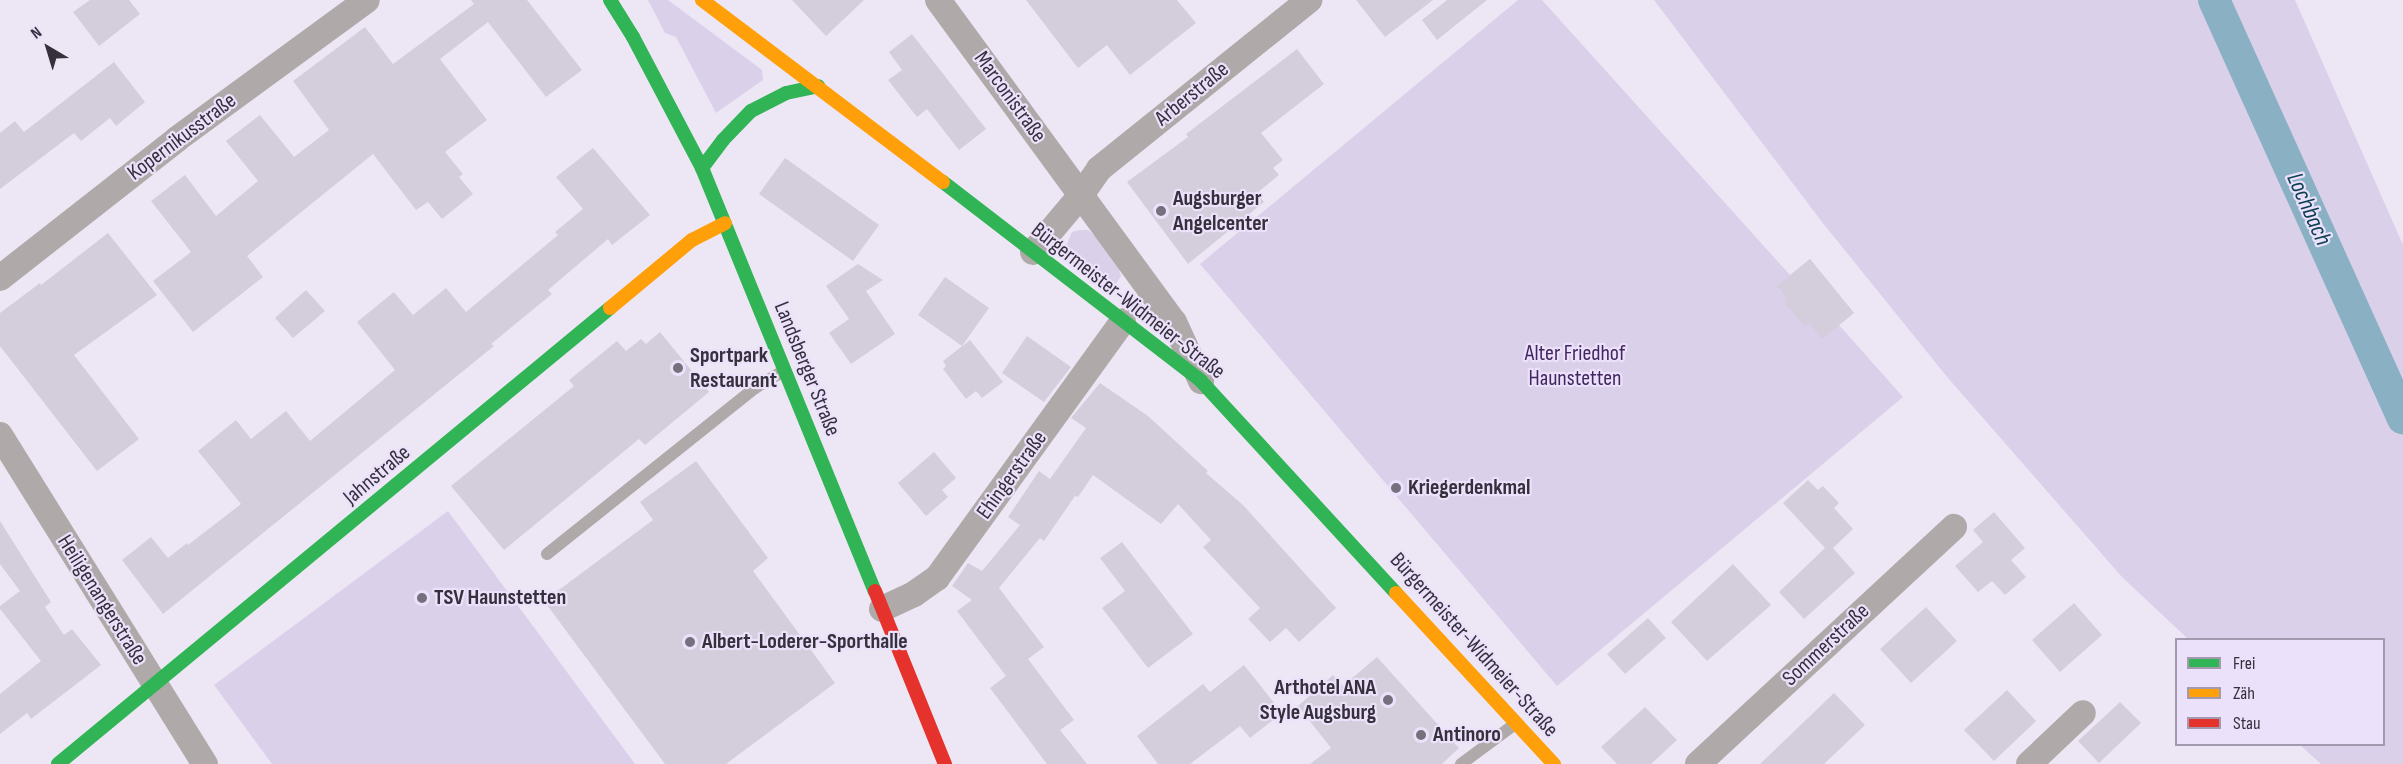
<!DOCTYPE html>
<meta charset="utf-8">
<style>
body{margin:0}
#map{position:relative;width:2403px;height:764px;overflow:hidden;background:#ede7f5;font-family:"Sofia Sans Condensed",sans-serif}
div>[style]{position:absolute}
.green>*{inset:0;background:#dbd0e9}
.canal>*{height:32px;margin:-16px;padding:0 16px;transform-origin:16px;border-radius:16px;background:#8ab0c4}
.building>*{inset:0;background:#d4cddc}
.lane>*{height:12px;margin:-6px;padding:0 6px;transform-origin:6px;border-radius:6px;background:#afaaa9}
.street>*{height:26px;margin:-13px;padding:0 13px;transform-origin:13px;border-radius:13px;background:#afaaa9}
.fast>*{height:14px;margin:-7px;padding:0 7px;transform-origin:7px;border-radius:7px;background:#30b455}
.slow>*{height:14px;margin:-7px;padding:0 7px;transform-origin:7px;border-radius:7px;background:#ff9f0a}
.jam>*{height:14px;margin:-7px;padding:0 7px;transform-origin:7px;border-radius:7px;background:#e5322d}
.dots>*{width:16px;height:16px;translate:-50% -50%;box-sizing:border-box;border:3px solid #ece1fb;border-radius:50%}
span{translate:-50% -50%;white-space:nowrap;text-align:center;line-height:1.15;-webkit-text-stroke:4.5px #ece1fb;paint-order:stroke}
.street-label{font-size:22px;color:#35303c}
.poi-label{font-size:22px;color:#35303c;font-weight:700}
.left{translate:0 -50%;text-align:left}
.right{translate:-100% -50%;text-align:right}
.park-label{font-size:22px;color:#42265f}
.water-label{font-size:24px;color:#0d4052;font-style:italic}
.legend{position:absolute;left:2175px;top:638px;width:210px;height:108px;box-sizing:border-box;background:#ece1fb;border:2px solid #a39aaf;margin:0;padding:8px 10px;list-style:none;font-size:18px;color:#35303c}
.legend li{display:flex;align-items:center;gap:12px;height:30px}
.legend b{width:30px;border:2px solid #a39aaf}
.north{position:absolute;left:18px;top:18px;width:60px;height:60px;-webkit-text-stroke:4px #ece1fb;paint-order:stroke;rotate:322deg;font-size:16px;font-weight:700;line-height:24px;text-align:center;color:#35303c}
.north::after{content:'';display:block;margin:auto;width:21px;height:27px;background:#35303c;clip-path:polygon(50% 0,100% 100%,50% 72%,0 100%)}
</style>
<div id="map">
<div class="green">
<i style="clip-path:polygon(648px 0,668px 0,762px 70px,763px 80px,716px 113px,676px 37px,665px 33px)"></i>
<i style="clip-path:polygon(1518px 0,1542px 0,1790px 275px,1810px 259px,1854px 313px,1839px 325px,1903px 397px,1557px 686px,1200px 264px)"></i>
<i style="clip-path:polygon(1654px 0,2295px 0,2403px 245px,2403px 764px,2321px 764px,2300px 745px,2384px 744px,2384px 640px,2188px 639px,2122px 577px,1948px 378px,1822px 222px)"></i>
<i style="clip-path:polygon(1080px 230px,1088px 230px,1096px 237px,1118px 265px,1121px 276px,1116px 284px,1109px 285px,1068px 253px,1066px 246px,1072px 232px)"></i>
<i style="clip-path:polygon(448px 511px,635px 764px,272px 764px,214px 685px)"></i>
</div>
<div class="canal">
<i style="left:2214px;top:0;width:459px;rotate:65.7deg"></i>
</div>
<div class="building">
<i style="clip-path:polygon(90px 0,129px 0,140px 14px,99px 46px,73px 12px)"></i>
<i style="clip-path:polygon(471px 0,527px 0,582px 70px,546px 97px,488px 22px,440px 59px,487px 120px,445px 152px,463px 174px,459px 177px,473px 194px,442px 219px,428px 202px,416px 210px,373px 154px,247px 256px,263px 277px,193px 332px,153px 281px,191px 252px,151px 201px,185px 175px,216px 216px,258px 181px,226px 141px,260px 115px,294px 157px,329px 130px,293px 81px,365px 27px,393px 64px,474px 4px)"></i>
<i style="clip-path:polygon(792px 0,864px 0,826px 36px)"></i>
<i style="clip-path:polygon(1026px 0,1177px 0,1196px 23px,1130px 75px,1107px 45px,1078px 68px)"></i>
<i style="clip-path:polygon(1356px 0,1433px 0,1385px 37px)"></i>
<i style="clip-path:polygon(1447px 0,1487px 0,1437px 40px,1422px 20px)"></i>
<i style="clip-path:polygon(912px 34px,986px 129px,959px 150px,927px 109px,917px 117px,888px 80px,902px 70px,889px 52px)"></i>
<i style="clip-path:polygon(1297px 49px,1324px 84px,1261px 133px,1283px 160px,1273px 168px,1279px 175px,1257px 193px,1264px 202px,1188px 264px,1127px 182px,1188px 137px,1186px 134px)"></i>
<i style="clip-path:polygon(114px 62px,145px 102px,116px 126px,110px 118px,81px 141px,74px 133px,0 189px,0 133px,15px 121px,24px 132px)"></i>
<i style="clip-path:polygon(593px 148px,650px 215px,612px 245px,608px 239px,548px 290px,552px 294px,491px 344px,494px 346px,163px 614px,122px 560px,151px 537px,168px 558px,187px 543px,188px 545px,241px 504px,198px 451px,236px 420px,251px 439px,286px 411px,310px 441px,395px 370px,357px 322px,394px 292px,413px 315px,446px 288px,466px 312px,558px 235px,555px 232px,583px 209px,556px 177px)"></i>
<i style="clip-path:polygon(785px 158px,879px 225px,853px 261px,759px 194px)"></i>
<i style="clip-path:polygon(108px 233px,157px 295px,74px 355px,139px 439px,97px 471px,0 346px,0 313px,40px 283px,41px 285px)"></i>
<i style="clip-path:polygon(1810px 259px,1854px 313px,1822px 339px,1809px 323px,1805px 327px,1784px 302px,1787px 299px,1777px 286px)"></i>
<i style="clip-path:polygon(858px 264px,883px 280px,866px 291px,895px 334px,851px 364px,829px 333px,849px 319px,826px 286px)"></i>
<i style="clip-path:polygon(945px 277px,989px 308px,962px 346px,918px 315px)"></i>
<i style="clip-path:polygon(306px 290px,325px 311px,293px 338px,275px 318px)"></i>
<i style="clip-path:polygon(660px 332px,709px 392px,645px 445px,639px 439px,504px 550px,451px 486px,574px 386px,569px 380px,617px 341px,626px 351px,641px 339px,646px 344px)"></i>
<i style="clip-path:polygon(1027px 336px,1071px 367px,1044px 402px,1002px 373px)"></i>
<i style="clip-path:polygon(970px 340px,1003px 382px,982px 398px,976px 391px,966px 399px,943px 369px,946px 366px,943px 361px)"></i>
<i style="clip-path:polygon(1100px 383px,1148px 416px,1208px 471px,1206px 473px,1243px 505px,1336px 608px,1299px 642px,1286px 628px,1270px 642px,1248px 619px,1260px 608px,1203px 547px,1211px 540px,1178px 504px,1161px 524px,1093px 475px,1078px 497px,1075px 496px,1044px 541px,1040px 538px,999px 588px,1044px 647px,1028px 659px,1074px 720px,1060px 730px,1087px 764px,1047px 764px,990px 688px,1006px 676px,957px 611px,972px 600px,952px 586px,968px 563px,982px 571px,1020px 525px,1008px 517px,1039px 471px,1050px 479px,1086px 428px,1071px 418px)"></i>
<i style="clip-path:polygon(934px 452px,956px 478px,942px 490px,948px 497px,926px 516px,898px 483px)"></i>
<i style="clip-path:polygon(696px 461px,768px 558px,753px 571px,835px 683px,726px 764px,665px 764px,544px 601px,653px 520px,640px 502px)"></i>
<i style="clip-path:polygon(1808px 480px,1818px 490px,1823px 486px,1839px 503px,1834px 508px,1853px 529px,1833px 548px,1855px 573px,1804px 619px,1779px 592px,1825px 548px,1783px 503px)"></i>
<i style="clip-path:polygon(1994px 512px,2025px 548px,2011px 560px,2026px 577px,2005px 595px,1992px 581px,1978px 592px,1955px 566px,1983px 542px,1973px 530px)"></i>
<i style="clip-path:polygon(0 521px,51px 602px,45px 607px,64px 635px,72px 629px,101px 665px,31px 719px,27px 713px,0 734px,0 694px,41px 661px,0 609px,0 606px,20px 591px,0 564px)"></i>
<i style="clip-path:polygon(1122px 542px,1193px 634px,1148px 668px,1102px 608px,1125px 591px,1100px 558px)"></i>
<i style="clip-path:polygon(1733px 564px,1771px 605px,1707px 661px,1671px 622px)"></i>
<i style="clip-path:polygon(2074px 603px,2102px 635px,2060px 672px,2032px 640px)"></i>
<i style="clip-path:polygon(1926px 607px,1957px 641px,1911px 683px,1880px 649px)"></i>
<i style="clip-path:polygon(1648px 618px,1666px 638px,1625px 674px,1607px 654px)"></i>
<i style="clip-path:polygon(1377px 657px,1459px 748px,1442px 764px,1310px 764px,1331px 748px,1298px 706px,1333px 675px,1343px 686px)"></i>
<i style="clip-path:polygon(1244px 665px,1282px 713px,1250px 738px,1240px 726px,1190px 764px,1158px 764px,1137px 736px,1203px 684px,1210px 692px)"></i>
<i style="clip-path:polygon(2007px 690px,2036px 721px,1994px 761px,1964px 730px)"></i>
<i style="clip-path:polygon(1834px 693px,1865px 725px,1824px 764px,1760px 764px)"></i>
<i style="clip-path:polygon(2120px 702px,2141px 723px,2099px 763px,2078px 741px)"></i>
<i style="clip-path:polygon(1645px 707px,1677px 740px,1651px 764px,1617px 764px,1601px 747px)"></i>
</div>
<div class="lane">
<i style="left:547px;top:554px;width:266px;rotate:-38.6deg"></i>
<i style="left:755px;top:388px;width:33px;rotate:-31deg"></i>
<i style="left:1461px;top:764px;width:67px;rotate:-36.5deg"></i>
</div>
<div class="street">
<i style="left:938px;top:0;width:399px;rotate:53.8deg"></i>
<i style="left:1174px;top:322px;width:65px;rotate:65.4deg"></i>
<i style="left:1033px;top:252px;width:75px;rotate:-49.9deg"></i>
<i style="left:1081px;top:195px;width:32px;rotate:-55deg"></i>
<i style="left:1099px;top:169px;width:270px;rotate:-38.8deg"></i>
<i style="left:0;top:278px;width:225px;rotate:-38.1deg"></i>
<i style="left:177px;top:139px;width:235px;rotate:-36.2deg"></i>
<i style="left:0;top:435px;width:388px;rotate:58.1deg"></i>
<i style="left:882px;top:609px;width:35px;rotate:-25deg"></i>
<i style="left:914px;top:594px;width:28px;rotate:-35deg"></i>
<i style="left:937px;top:578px;width:317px;rotate:-54.1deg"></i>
<i style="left:1698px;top:764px;width:349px;rotate:-42.8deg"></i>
<i style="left:2029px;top:764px;width:74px;rotate:-43.4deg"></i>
</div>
<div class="fast">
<i style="left:610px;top:0;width:44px;rotate:58.1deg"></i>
<i style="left:633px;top:37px;width:148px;rotate:62.2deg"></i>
<i style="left:702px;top:168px;width:457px;rotate:67.8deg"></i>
<i style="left:702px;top:168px;width:35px;rotate:-53deg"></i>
<i style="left:723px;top:140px;width:40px;rotate:-46deg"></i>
<i style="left:751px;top:111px;width:39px;rotate:-27deg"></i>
<i style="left:786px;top:93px;width:33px;rotate:-12deg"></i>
<i style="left:943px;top:182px;width:326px;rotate:37.6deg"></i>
<i style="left:1201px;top:381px;width:288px;rotate:47.4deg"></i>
<i style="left:58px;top:764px;width:716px;rotate:-39.56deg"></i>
</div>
<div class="slow">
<i style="left:702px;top:0;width:302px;rotate:37.1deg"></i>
<i style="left:610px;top:308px;width:107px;rotate:-39.7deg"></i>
<i style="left:692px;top:240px;width:37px;rotate:-27deg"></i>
<i style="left:1396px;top:593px;width:233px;rotate:47.3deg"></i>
</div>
<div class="jam">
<i style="left:875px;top:591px;width:187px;rotate:68deg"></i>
</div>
<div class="dots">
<i style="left:1161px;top:211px;background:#75707d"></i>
<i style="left:678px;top:368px;background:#75707d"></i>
<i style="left:1396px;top:488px;background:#75707d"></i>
<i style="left:422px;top:598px;background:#75707d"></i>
<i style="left:690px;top:642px;background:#75707d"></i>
<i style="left:1388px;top:700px;background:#75707d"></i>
<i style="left:1421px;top:735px;background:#75707d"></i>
</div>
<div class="street-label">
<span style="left:1192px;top:94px;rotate:-39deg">Arberstraße</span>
<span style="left:1010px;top:97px;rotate:54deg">Marconistraße</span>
<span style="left:182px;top:137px;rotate:-37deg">Kopernikusstraße</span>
<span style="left:1128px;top:301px;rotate:38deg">Bürgermeister-Widmeier-Straße</span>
<span style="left:807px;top:369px;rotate:68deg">Landsberger Straße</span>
<span style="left:377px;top:475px;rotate:-40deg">Jahnstraße</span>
<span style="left:1012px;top:475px;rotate:-54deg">Ehingerstraße</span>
<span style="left:102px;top:600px;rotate:58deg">Heiligenangerstraße</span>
<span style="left:1474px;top:645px;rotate:48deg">Bürgermeister-Widmeier-Straße</span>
<span style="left:1826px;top:645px;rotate:-43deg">Sommerstraße</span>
</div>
<div class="poi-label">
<span class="left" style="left:1173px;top:211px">Augsburger<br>Angelcenter</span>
<span class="left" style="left:690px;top:368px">Sportpark<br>Restaurant</span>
<span class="left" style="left:1408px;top:488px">Kriegerdenkmal</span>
<span class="left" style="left:434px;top:598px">TSV Haunstetten</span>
<span class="left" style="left:702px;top:642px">Albert-Loderer-Sporthalle</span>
<span class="right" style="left:1376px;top:700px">Arthotel ANA<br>Style Augsburg</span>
<span class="left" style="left:1433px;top:735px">Antinoro</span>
</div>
<div class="park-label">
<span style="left:1575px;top:366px">Alter Friedhof<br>Haunstetten</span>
</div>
<div class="water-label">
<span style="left:2309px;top:209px;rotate:66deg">Lochbach</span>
</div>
<ul class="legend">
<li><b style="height:8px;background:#30b455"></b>Frei</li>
<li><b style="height:8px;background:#ff9f0a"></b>Zäh</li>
<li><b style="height:8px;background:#e5322d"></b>Stau</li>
</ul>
<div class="north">N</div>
</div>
